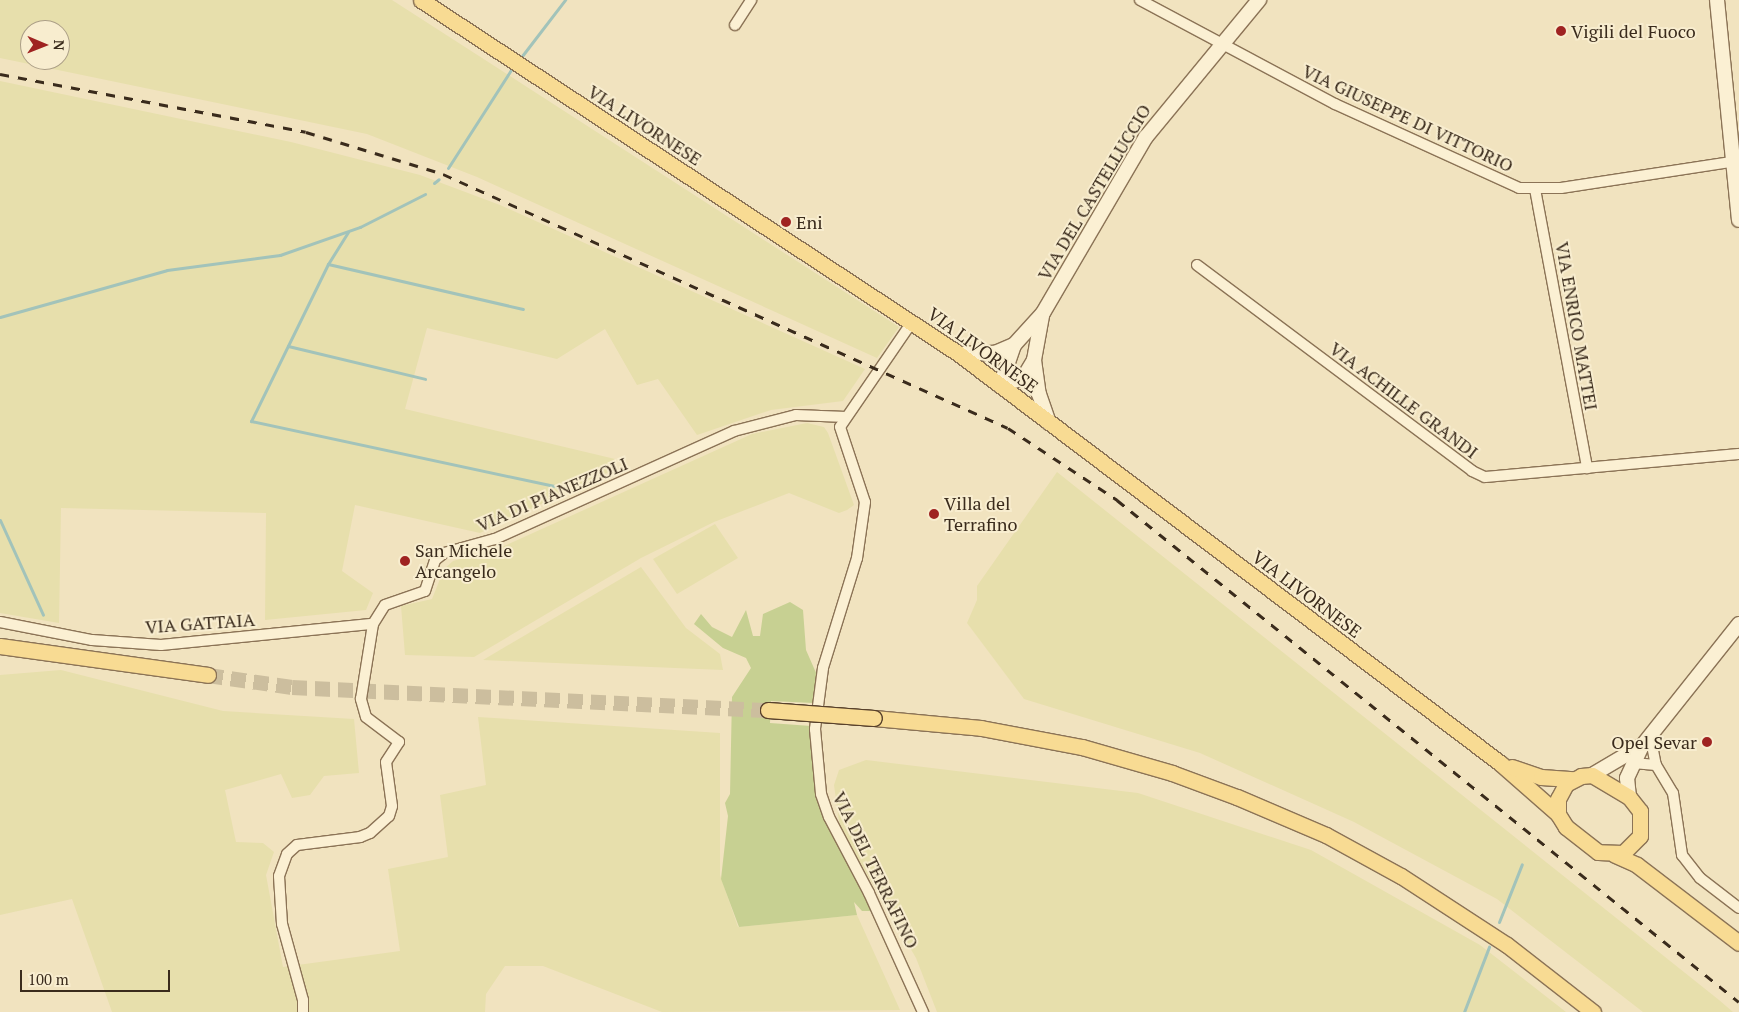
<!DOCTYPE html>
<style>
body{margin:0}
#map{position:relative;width:1739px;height:1012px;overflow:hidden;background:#f1e3bf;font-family:"PT Serif",serif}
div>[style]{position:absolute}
.farmland>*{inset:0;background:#e7dfac}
.green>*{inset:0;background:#c7d092}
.stream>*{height:3px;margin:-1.5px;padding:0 1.5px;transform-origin:1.5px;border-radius:1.5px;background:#a2c3ba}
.primary-tunnel>*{height:15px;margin-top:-7.5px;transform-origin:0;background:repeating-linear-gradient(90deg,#ccbe9e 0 15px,transparent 0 23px)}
.roads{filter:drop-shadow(1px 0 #8b7356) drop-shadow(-1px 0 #8b7356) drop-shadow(0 1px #8b7356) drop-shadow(0 -1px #8b7356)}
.street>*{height:10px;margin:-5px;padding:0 5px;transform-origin:5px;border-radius:5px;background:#fbf0d3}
.secondary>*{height:14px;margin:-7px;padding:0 7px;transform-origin:7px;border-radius:7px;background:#fbf0d3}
.primary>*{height:15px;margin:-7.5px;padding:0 7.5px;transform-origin:7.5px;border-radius:7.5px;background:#f8db93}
.rail>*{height:3px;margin-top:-1.5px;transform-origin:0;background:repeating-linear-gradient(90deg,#3a2b1c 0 9px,transparent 0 18px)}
.bridges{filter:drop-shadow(1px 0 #58412b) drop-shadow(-1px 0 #58412b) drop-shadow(0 1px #58412b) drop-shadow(0 -1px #58412b)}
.primary-bridge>*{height:15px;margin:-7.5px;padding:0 7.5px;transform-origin:7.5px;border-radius:7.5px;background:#f8db93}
.dots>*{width:14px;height:14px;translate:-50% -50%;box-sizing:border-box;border:2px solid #f8edcf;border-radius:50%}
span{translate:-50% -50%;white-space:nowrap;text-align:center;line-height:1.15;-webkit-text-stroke:4px #f8edcf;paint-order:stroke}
.poi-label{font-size:18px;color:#3a2b1c}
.left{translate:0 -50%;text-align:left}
.right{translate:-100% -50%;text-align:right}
.street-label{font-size:18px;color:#3a2b1c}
.north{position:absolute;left:20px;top:20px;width:50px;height:50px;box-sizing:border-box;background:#f8edcf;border:1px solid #ac9f87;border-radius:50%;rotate:91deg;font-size:14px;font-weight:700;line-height:20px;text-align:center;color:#3a2b1c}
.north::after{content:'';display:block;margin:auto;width:18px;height:22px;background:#9f2321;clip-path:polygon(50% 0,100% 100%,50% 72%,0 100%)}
.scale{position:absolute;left:20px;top:970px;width:150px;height:22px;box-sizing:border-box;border:2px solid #3a2b1c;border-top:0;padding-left:6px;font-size:15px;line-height:18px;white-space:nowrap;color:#3a2b1c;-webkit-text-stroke:4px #f8edcf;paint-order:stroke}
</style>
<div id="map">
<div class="farmland">
<i style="clip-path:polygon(evenodd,0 0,392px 0,899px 327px,877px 358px,477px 177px,367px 134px,0 58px,0 0,30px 30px,60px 30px,60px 60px,30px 60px,30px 30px)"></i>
<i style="clip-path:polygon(0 81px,291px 142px,420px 175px,500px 205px,865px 369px,843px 401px,771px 410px,697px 435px,658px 379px,637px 385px,605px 329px,557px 359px,427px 328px,405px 409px,615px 459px,613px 470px,480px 533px,355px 505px,342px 571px,373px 593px,366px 610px,265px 620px,266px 513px,61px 508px,59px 623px,0 613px)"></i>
<i style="clip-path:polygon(807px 423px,824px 427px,828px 433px,854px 505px,847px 510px,839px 513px,789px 493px,714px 522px,641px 558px,474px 657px,405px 655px,401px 606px,432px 599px,444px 569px,453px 561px,502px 547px,752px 434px)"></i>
<i style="clip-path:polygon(1057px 472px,1719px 1000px,1733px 1012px,1643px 1012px,1497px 899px,1354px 822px,1200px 753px,1024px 699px,967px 623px,977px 600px,977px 586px)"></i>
<i style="clip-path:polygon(715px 524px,738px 558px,677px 594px,653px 559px)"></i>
<i style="clip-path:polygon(641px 567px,686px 628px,720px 654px,723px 670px,483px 660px)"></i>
<i style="clip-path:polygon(61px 670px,223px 711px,354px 719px,359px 773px,324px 776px,310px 795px,292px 798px,281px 774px,225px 790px,236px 842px,263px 843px,274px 852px,266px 875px,283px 967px,400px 951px,388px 869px,448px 857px,440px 795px,486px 785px,478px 717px,720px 733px,720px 875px,738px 927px,857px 915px,900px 1010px,662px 1012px,543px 966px,505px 966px,486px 994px,485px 1012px,112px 1012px,72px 899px,0 915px,0 675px)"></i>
<i style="clip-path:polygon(866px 760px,1138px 793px,1311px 850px,1480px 945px,1566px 1012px,937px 1012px,916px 958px,840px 828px,834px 785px,839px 770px)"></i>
</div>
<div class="green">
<i style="clip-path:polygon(790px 602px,803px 610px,806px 650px,817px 675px,813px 703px,771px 701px,770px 723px,811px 726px,817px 792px,825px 820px,873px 911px,862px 911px,854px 902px,857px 915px,739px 927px,721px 879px,728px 816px,725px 803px,730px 794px,732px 697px,751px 668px,746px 658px,723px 648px,694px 624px,701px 614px,712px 627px,732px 637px,746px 610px,753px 636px,760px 636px,763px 614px)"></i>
</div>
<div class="stream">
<i style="left:522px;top:56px;width:71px;rotate:-52.5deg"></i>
<i style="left:448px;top:168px;width:117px;rotate:-57.3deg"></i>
<i style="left:434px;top:183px;width:6px;rotate:-39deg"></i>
<i style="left:348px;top:232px;width:38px;rotate:122deg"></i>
<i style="left:328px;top:264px;width:175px;rotate:116.1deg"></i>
<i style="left:251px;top:421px;width:320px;rotate:12.1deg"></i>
<i style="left:328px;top:264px;width:200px;rotate:13deg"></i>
<i style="left:0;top:317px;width:173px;rotate:-15.7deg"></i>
<i style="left:167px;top:270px;width:114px;rotate:-7.6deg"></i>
<i style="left:280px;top:255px;width:85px;rotate:-19.3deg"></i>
<i style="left:360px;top:227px;width:73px;rotate:-26.9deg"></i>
<i style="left:288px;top:346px;width:141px;rotate:13.5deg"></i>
<i style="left:0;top:520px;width:104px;rotate:65.6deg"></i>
<i style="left:1499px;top:922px;width:62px;rotate:-68.4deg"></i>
<i style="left:1464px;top:1012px;width:70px;rotate:-69deg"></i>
</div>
<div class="primary-tunnel">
<i style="left:208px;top:675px;width:85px;rotate:8.1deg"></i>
<i style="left:292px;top:687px;width:477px;rotate:2.8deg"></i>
</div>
<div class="roads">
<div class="street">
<i style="left:1140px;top:0;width:221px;rotate:28.1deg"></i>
<i style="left:1335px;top:104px;width:202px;rotate:24.5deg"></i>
<i style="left:1519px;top:188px;width:42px"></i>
<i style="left:1561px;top:188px;width:179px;rotate:-8.7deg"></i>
<i style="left:735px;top:25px;width:30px;rotate:-57deg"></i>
<i style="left:1535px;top:189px;width:284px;rotate:79.4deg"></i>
<i style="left:1197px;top:265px;width:344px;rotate:36.8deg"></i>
<i style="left:1472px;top:471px;width:14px;rotate:25deg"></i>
<i style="left:1485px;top:477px;width:255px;rotate:-5.2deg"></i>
<i style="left:912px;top:322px;width:127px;rotate:124.4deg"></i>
<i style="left:840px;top:427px;width:79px;rotate:71.6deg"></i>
<i style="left:865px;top:502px;width:57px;rotate:98.1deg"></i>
<i style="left:857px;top:558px;width:115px;rotate:107.2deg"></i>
<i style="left:823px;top:668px;width:62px;rotate:97.5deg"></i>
<i style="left:815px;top:729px;width:65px;rotate:84.7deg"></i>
<i style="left:821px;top:794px;width:24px;rotate:71deg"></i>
<i style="left:829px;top:817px;width:86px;rotate:62.2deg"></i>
<i style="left:869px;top:893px;width:131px;rotate:65.6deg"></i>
<i style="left:0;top:622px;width:94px;rotate:11.1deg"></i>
<i style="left:92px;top:640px;width:69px;rotate:4.1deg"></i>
<i style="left:161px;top:645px;width:213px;rotate:-5.7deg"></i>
<i style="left:1650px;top:735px;width:31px;rotate:79deg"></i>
<i style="left:1656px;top:765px;width:33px;rotate:59deg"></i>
<i style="left:1673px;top:793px;width:63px;rotate:81.7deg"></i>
<i style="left:1682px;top:855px;width:29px;rotate:52deg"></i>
<i style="left:1700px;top:878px;width:49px;rotate:37.6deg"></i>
<i style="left:1633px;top:763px;width:23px;rotate:5deg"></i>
<i style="left:303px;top:1012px;width:12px;rotate:-90deg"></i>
<i style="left:303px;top:1000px;width:79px;rotate:-105.4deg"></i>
<i style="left:282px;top:924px;width:48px;rotate:-93.6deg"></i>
<i style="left:279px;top:876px;width:23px;rotate:-70deg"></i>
<i style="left:287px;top:854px;width:13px;rotate:-42deg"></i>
<i style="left:297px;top:845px;width:64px;rotate:-7.2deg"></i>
<i style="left:360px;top:837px;width:11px;rotate:-22deg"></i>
<i style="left:370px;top:833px;width:25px;rotate:-42deg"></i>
<i style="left:389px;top:816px;width:10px;rotate:-73deg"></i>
<i style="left:392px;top:806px;width:44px;rotate:-97.8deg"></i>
<i style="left:386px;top:762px;width:24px;rotate:-57deg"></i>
<i style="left:399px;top:742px;width:41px;rotate:-142.9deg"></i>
<i style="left:366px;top:717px;width:19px;rotate:-106deg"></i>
<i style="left:361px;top:699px;width:76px;rotate:-80.9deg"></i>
<i style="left:373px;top:624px;width:22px;rotate:-58deg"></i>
<i style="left:385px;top:605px;width:42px;rotate:-19.3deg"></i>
<i style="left:425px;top:591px;width:33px;rotate:-72deg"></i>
<i style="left:435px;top:560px;width:11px;rotate:-38deg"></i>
<i style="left:444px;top:553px;width:53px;rotate:-15.4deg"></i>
<i style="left:495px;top:539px;width:262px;rotate:-24.3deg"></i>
<i style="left:734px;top:431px;width:64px;rotate:-14.5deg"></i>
<i style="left:796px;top:415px;width:50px;rotate:2.3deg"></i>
</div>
<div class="secondary">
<i style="left:1717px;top:0;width:221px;rotate:84.3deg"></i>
<i style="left:1042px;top:316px;width:45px;rotate:100.3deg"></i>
<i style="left:1034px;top:360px;width:34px;rotate:82deg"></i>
<i style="left:1039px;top:394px;width:31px;rotate:71deg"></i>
<i style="left:959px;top:354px;width:36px;rotate:-2deg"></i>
<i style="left:995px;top:353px;width:21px;rotate:-23deg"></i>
<i style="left:1034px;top:360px;width:21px;rotate:121deg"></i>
<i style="left:1023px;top:378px;width:24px;rotate:161deg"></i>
<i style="left:1000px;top:386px;width:43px;rotate:-71.1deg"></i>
<i style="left:1014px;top:345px;width:43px;rotate:-47.8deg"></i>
<i style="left:1043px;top:313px;width:204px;rotate:-59.7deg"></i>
<i style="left:1146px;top:137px;width:178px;rotate:-50.5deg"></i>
<i style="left:1592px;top:775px;width:57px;rotate:-30.6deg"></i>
<i style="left:1629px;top:797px;width:19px;rotate:-96deg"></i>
<i style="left:1627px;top:778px;width:35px;rotate:-65deg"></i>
<i style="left:1642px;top:746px;width:156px;rotate:-51.5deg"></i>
</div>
<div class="primary">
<i style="left:421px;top:0;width:644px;rotate:33.34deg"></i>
<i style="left:959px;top:354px;width:678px;rotate:37.09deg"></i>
<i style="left:1500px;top:763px;width:77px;rotate:41.3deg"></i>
<i style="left:0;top:646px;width:210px;rotate:7.9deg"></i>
<i style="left:874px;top:718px;width:107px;rotate:5.3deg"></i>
<i style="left:981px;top:728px;width:103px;rotate:10.7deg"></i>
<i style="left:1082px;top:747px;width:94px;rotate:16.1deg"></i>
<i style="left:1172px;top:773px;width:69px;rotate:20.3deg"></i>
<i style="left:1237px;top:797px;width:97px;rotate:23.1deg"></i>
<i style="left:1326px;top:835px;width:85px;rotate:28.7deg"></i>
<i style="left:1401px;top:876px;width:126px;rotate:33.1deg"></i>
<i style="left:1507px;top:945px;width:109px;rotate:37.9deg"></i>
<i style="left:1512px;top:767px;width:31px;rotate:19deg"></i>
<i style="left:1541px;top:777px;width:32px;rotate:4deg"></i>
<i style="left:1592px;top:775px;width:43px;rotate:30.7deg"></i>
<i style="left:1629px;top:797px;width:18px;rotate:52deg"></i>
<i style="left:1640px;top:811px;width:25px;rotate:90deg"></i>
<i style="left:1640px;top:836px;width:24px;rotate:135deg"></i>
<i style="left:1623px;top:853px;width:25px;rotate:-178deg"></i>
<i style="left:1598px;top:852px;width:41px;rotate:-142deg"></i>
<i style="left:1566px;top:827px;width:15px;rotate:-122deg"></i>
<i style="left:1558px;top:814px;width:15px;rotate:-90deg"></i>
<i style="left:1558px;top:799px;width:17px;rotate:-62deg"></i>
<i style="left:1566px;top:784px;width:17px;rotate:-28deg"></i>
<i style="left:1581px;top:776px;width:11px;rotate:-5deg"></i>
<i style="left:1615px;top:855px;width:24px;rotate:24deg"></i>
<i style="left:1637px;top:865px;width:128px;rotate:37.4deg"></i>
</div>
</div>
<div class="rail">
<i style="left:0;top:74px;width:311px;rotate:10.7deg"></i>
<i style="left:306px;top:132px;width:143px;rotate:17deg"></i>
<i style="left:443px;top:174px;width:619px;rotate:24.21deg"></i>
<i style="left:1008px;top:428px;width:131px;rotate:33.4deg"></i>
<i style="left:1117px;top:500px;width:799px;rotate:38.91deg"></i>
</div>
<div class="bridges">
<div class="primary-bridge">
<i style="left:768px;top:710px;width:106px;rotate:4.3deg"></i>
</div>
</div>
<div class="dots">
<i style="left:1561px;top:31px;background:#9f2321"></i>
<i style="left:786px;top:222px;background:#9f2321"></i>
<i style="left:934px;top:514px;background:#9f2321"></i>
<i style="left:405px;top:561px;background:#9f2321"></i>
<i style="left:1707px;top:742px;background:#9f2321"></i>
</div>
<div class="poi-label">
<span class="left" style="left:1571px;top:31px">Vigili del Fuoco</span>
<span class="left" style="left:796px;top:222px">Eni</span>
<span class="left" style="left:944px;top:514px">Villa del<br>Terrafino</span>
<span class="left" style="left:415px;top:561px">San Michele<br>Arcangelo</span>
<span class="right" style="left:1697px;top:742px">Opel Sevar</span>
</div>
<div class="street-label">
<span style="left:1408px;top:118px;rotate:25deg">VIA GIUSEPPE DI VITTORIO</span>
<span style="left:645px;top:125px;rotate:33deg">VIA LIVORNESE</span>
<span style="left:1094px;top:192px;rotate:-59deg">VIA DEL CASTELLUCCIO</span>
<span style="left:1577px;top:326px;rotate:80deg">VIA ENRICO MATTEI</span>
<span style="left:983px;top:350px;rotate:36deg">VIA LIVORNESE</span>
<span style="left:1404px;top:400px;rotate:37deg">VIA ACHILLE GRANDI</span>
<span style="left:552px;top:494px;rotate:-23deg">VIA DI PIANEZZOLI</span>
<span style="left:1307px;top:594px;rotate:37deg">VIA LIVORNESE</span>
<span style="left:200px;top:623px;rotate:-4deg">VIA GATTAIA</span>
<span style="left:876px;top:870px;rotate:64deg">VIA DEL TERRAFINO</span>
</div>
<div class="north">N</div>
<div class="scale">100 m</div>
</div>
